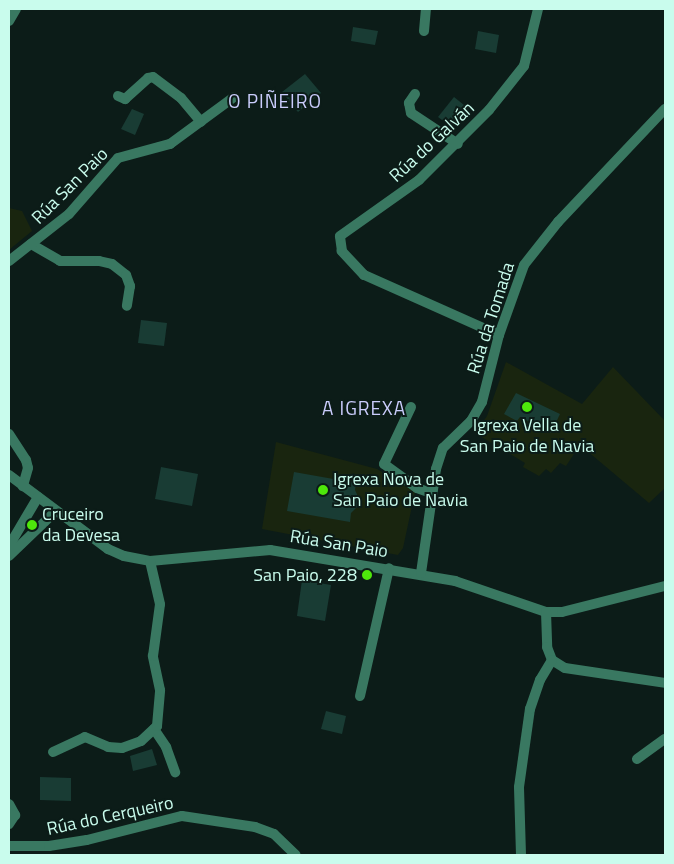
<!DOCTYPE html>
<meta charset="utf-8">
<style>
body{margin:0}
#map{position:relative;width:674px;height:864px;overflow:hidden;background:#0c1c18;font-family:"Titillium Web",sans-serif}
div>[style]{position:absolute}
.green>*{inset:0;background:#19250f}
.building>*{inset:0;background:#193c34}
.minor>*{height:10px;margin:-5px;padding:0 5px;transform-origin:5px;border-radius:5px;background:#397861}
.dots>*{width:14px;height:14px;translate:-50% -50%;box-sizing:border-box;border:2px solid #0c1c18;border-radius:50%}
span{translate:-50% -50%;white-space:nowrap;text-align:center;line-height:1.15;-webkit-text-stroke:4px #0c1c18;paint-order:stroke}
.street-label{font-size:18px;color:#c9fced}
.poi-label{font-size:18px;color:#c9fced}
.left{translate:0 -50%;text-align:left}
.right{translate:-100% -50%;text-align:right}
.neighbourhood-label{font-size:19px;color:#cbcdfd;letter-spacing:1px}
.frame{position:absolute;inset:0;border:10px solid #c9fced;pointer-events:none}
</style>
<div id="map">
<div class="green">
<i style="clip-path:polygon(9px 208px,22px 211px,32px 231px,9px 250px)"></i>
<i style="clip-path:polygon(506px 362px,582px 404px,613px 367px,665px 421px,665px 488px,649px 503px,580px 445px,566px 466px,560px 463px,551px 473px,546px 469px,539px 476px,523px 467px,525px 463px,475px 433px,487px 416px)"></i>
<i style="clip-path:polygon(276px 442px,377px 469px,415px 492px,403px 548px,398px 555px,262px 529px)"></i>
</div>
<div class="building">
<i style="clip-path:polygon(353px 27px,378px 31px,375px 45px,351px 41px)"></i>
<i style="clip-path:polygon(478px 31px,499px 35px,496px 53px,475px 49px)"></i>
<i style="clip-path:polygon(305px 74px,321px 93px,298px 112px,282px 92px)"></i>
<i style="clip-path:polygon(454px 97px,469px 109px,453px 128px,438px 117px)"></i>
<i style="clip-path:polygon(132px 109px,144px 114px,135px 135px,121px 129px)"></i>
<i style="clip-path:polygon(141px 320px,167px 323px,164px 346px,138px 343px)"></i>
<i style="clip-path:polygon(516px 393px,560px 414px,551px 433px,520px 417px,517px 421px,504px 414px)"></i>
<i style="clip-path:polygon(161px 467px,198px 474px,192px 506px,155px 499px)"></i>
<i style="clip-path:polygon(294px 472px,356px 483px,355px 490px,361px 503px,351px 513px,350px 522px,287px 511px)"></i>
<i style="clip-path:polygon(302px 580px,331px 585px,325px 621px,297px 616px)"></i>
<i style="clip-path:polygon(326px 711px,346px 716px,342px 734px,321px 729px)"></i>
<i style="clip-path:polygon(152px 749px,157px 765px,133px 771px,130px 756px)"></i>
<i style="clip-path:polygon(40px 777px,71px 778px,71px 801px,40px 800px)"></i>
</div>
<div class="minor">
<i style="left:9px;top:21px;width:14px;rotate:-60deg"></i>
<i style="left:424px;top:31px;width:22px;rotate:-85deg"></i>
<i style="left:415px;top:94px;width:11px;rotate:124deg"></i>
<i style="left:409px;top:103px;width:10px;rotate:79deg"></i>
<i style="left:411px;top:113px;width:56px;rotate:33.4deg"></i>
<i style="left:118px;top:96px;width:8px;rotate:23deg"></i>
<i style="left:125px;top:99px;width:31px;rotate:-42deg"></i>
<i style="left:148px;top:78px;width:5px;rotate:-11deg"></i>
<i style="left:153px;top:77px;width:35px;rotate:37deg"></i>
<i style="left:181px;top:98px;width:31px;rotate:50deg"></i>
<i style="left:31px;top:244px;width:34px;rotate:30deg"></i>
<i style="left:60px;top:261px;width:39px"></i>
<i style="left:99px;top:261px;width:13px;rotate:13deg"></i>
<i style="left:112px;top:264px;width:18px;rotate:38deg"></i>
<i style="left:126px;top:275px;width:12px;rotate:70deg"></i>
<i style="left:130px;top:286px;width:20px;rotate:99deg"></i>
<i style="left:9px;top:261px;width:76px;rotate:-38.1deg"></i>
<i style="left:69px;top:214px;width:74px;rotate:-48.8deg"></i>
<i style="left:118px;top:158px;width:54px;rotate:-15.1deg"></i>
<i style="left:170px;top:144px;width:79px;rotate:-36.3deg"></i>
<i style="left:499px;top:335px;width:148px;rotate:-156deg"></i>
<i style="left:364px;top:275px;width:33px;rotate:-133deg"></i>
<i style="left:342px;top:251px;width:15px;rotate:-98deg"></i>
<i style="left:340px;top:236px;width:97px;rotate:-35.3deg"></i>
<i style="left:419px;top:180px;width:99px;rotate:-45deg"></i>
<i style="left:489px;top:110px;width:56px;rotate:-51.5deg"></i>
<i style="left:524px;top:66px;width:59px;rotate:-76.2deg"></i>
<i style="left:411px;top:407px;width:63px;rotate:115.3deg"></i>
<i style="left:384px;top:464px;width:41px;rotate:36deg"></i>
<i style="left:417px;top:488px;width:15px;rotate:20deg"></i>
<i style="left:9px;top:434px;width:31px;rotate:57deg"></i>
<i style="left:26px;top:460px;width:8px;rotate:76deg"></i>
<i style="left:28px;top:468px;width:19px;rotate:106deg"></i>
<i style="left:9px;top:475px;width:124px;rotate:36.8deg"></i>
<i style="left:108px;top:549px;width:17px;rotate:24deg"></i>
<i style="left:124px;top:556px;width:26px;rotate:11deg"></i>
<i style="left:150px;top:561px;width:121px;rotate:-5.2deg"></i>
<i style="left:270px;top:550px;width:188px;rotate:9.5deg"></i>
<i style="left:455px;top:581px;width:96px;rotate:18.8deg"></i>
<i style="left:546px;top:612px;width:16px"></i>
<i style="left:562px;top:612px;width:106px;rotate:-14.2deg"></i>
<i style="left:9px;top:546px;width:57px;rotate:-59.4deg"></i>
<i style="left:9px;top:556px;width:65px;rotate:-43.8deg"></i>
<i style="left:421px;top:573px;width:105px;rotate:-81.8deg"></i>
<i style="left:436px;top:469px;width:22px;rotate:-72deg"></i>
<i style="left:443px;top:448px;width:39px;rotate:-44deg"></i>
<i style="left:471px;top:421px;width:22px;rotate:-60deg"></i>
<i style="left:482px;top:402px;width:69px;rotate:-75.8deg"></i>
<i style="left:499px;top:335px;width:74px;rotate:-70.3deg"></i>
<i style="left:524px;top:265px;width:55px;rotate:-51.7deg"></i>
<i style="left:558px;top:222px;width:156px;rotate:-46.6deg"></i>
<i style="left:546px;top:612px;width:35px;rotate:88deg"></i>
<i style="left:547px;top:647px;width:14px;rotate:69deg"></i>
<i style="left:552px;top:660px;width:15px;rotate:32deg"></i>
<i style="left:565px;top:668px;width:101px;rotate:8.5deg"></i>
<i style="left:360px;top:696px;width:131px;rotate:-77.2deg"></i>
<i style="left:154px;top:729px;width:22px;rotate:56deg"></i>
<i style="left:166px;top:747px;width:27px;rotate:70deg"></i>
<i style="left:53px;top:752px;width:35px;rotate:-25deg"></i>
<i style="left:85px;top:737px;width:25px;rotate:23deg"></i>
<i style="left:108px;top:747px;width:14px;rotate:4deg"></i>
<i style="left:122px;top:748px;width:20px;rotate:-20deg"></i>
<i style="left:141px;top:741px;width:22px;rotate:-43deg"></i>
<i style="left:157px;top:726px;width:36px;rotate:-85deg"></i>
<i style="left:160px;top:690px;width:35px;rotate:-102deg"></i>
<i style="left:153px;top:656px;width:52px;rotate:-82.3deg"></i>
<i style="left:160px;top:604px;width:44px;rotate:-103.1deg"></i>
<i style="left:637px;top:759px;width:34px;rotate:-36deg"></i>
<i style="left:9px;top:804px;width:13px;rotate:61deg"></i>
<i style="left:15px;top:815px;width:11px;rotate:124deg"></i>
<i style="left:9px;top:846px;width:40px"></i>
<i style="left:49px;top:846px;width:38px;rotate:-9deg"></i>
<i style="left:87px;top:840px;width:98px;rotate:-14.2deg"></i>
<i style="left:182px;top:816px;width:74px;rotate:8.6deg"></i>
<i style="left:255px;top:827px;width:20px;rotate:20deg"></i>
<i style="left:274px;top:834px;width:30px;rotate:44deg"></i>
<i style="left:521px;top:855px;width:68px;rotate:-91.7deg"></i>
<i style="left:519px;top:787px;width:79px;rotate:-82deg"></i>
<i style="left:530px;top:709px;width:31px;rotate:-71deg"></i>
<i style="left:540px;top:680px;width:23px;rotate:-59deg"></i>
</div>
<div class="dots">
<i style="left:527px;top:407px;background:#4ee70b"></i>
<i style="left:323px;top:490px;background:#4ee70b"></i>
<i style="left:32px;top:525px;background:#4ee70b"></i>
<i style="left:367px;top:575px;background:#4ee70b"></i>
</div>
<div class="street-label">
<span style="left:432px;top:142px;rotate:-43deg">Rúa do Galván</span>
<span style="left:70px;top:186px;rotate:-45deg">Rúa San Paio</span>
<span style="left:491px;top:318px;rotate:-72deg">Rúa da Tomada</span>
<span style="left:339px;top:544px;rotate:9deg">Rúa San Paio</span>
<span style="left:110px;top:816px;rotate:-12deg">Rúa do Cerqueiro</span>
</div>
<div class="poi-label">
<span style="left:527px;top:436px">Igrexa Vella de<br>San Paio de Navia</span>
<span class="left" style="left:333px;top:490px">Igrexa Nova de<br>San Paio de Navia</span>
<span class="left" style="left:42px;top:525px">Cruceiro<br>da Devesa</span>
<span class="right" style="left:357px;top:575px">San Paio, 228</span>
</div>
<div class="neighbourhood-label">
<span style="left:275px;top:101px">O PIÑEIRO</span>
<span style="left:364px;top:408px">A IGREXA</span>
</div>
<div class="frame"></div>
</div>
